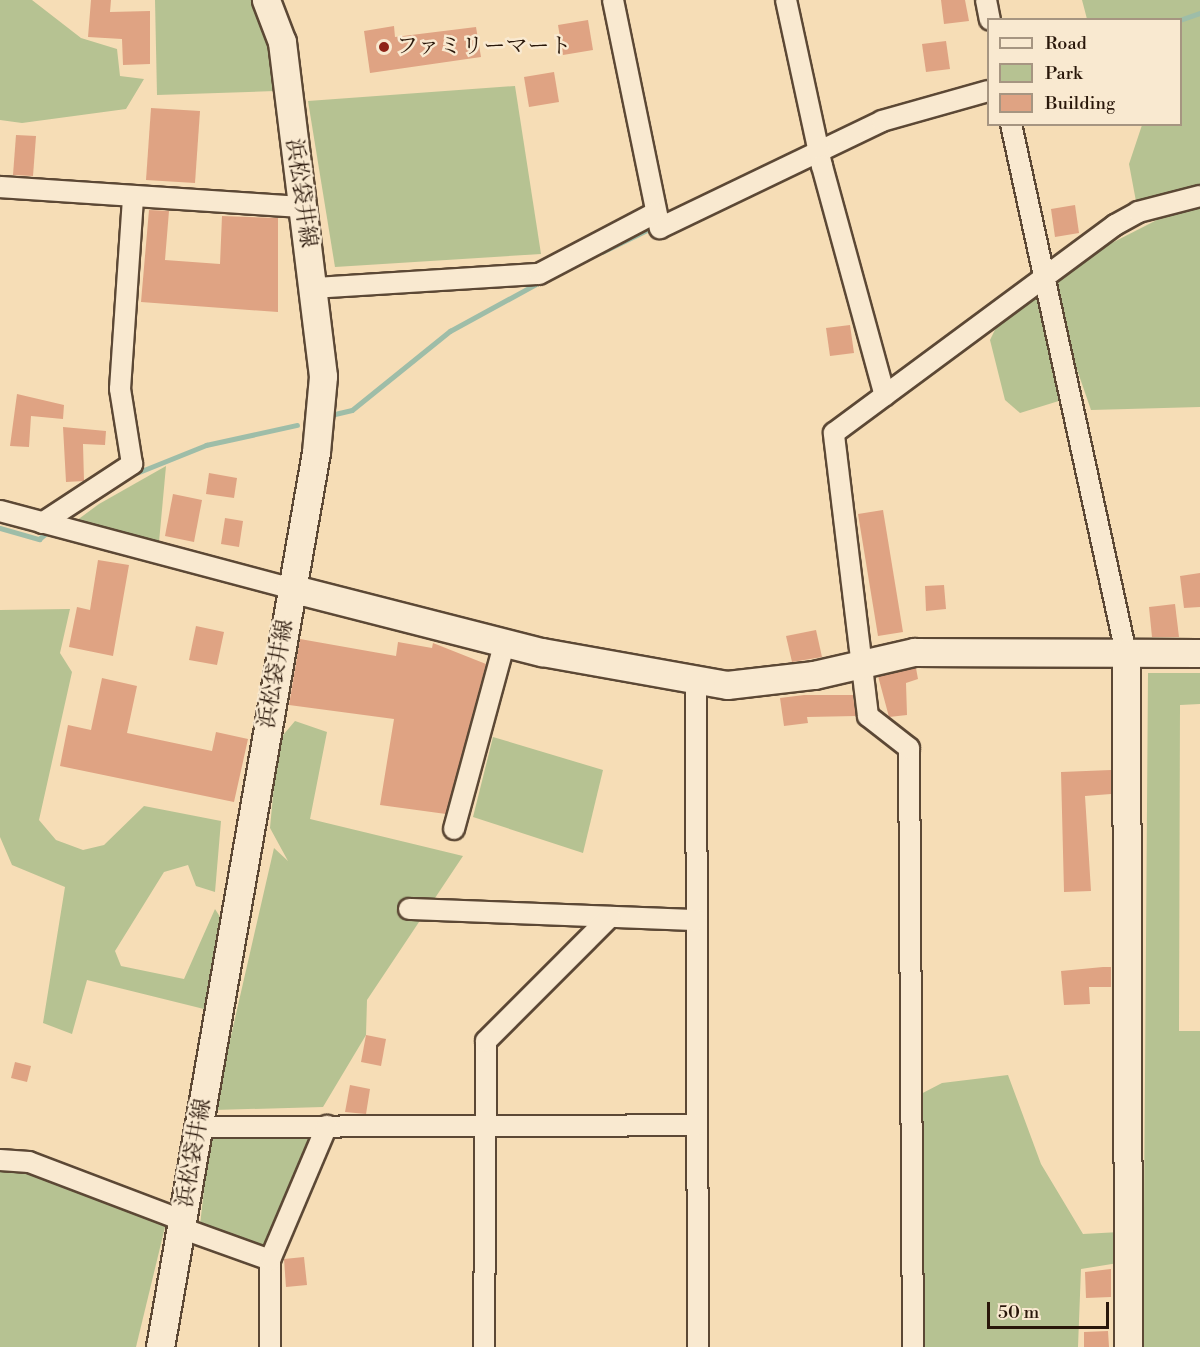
<!DOCTYPE html>
<meta charset="utf-8">
<style>
body{margin:0}
#map{position:relative;width:1200px;height:1347px;overflow:hidden;background:#f6ddb6;font-family:"Libre Bodoni","Noto Serif JP",serif}
div>[style]{position:absolute}
.green>*{inset:0;background:#b6c292}
.stream>*{height:4.5px;margin:-2.25px;padding:0 2.25px;transform-origin:2.25px;border-radius:2.25px;background:#9ebda8}
.building>*{inset:0;background:#dfa383}
.roads{filter:drop-shadow(2px 0 #5c4835) drop-shadow(-2px 0 #5c4835) drop-shadow(0 2px #5c4835) drop-shadow(0 -2px #5c4835)}
.street>*{height:20px;margin:-10px;padding:0 10px;transform-origin:10px;border-radius:10px;background:#f9e9d0}
.secondary>*{height:27px;margin:-13.5px;padding:0 13.5px;transform-origin:13.5px;border-radius:13.5px;background:#f9e9d0}
.dots>*{width:16px;height:16px;translate:-50% -50%;box-sizing:border-box;border:3px solid #f9e9d0;border-radius:50%}
span{translate:-50% -50%;white-space:nowrap;text-align:center;line-height:1.15;-webkit-text-stroke:5px #f9e9d0;paint-order:stroke}
.poi-label{font-size:22px;color:#29170a}
.left{translate:0 -50%;text-align:left}
.street-label{font-size:22px;color:#29170a}
.legend{position:absolute;left:987px;top:18px;width:195px;height:108px;box-sizing:border-box;background:#f9e9d0;border:2px solid #a69581;margin:0;padding:8px 10px;list-style:none;font-size:18px;color:#29170a}
.legend li{display:flex;align-items:center;gap:12px;height:30px}
.legend b{width:30px;border:2px solid #a69581}
.scale{position:absolute;left:987px;top:1302px;width:122px;height:27px;box-sizing:border-box;border:3px solid #29170a;border-top:0;padding-left:8px;font-size:18px;line-height:21px;white-space:nowrap;color:#29170a;-webkit-text-stroke:4px #f9e9d0;paint-order:stroke}
</style>
<div id="map">
<div class="green">
<i style="clip-path:polygon(0 0,32px 0,81px 38px,117px 49px,120px 76px,144px 79px,126px 109px,22px 123px,0 120px)"></i>
<i style="clip-path:polygon(155px 0,252px 0,268px 31px,275px 91px,157px 95px)"></i>
<i style="clip-path:polygon(1082px 0,1200px 0,1200px 196px,1138px 212px,1129px 164px,1142px 125px,1180px 124px,1180px 20px,1087px 19px)"></i>
<i style="clip-path:polygon(515px 86px,541px 254px,335px 267px,308px 101px)"></i>
<i style="clip-path:polygon(1200px 198px,1200px 407px,1091px 410px,1045px 277px)"></i>
<i style="clip-path:polygon(1041px 291px,1062px 400px,1020px 413px,1005px 400px,990px 340px,1006px 307px)"></i>
<i style="clip-path:polygon(166px 466px,158px 553px,65px 529px,99px 504px)"></i>
<i style="clip-path:polygon(70px 609px,60px 653px,72px 672px,39px 820px,56px 840px,83px 850px,104px 845px,144px 806px,221px 821px,215px 892px,196px 886px,188px 865px,164px 872px,115px 951px,121px 966px,184px 979px,215px 909px,224px 923px,208px 1010px,87px 980px,72px 1034px,43px 1023px,65px 887px,12px 865px,0 837px,0 610px)"></i>
<i style="clip-path:polygon(1148px 673px,1200px 673px,1200px 704px,1180px 705px,1179px 1031px,1200px 1031px,1200px 1347px,1143px 1347px)"></i>
<i style="clip-path:polygon(295px 721px,327px 732px,310px 819px,463px 856px,367px 1000px,366px 1035px,323px 1107px,214px 1110px,274px 848px,288px 861px,270px 828px,278px 741px)"></i>
<i style="clip-path:polygon(493px 737px,603px 770px,583px 853px,473px 817px)"></i>
<i style="clip-path:polygon(1008px 1075px,1041px 1164px,1083px 1234px,1120px 1232px,1118px 1263px,1081px 1269px,1078px 1347px,913px 1347px,917px 1096px,942px 1083px)"></i>
<i style="clip-path:polygon(316px 1126px,270px 1260px,200px 1225px,211px 1127px)"></i>
<i style="clip-path:polygon(0 1164px,35px 1167px,166px 1223px,136px 1347px,0 1347px)"></i>
</div>
<div class="stream">
<i style="left:1180px;top:20px;width:21px;rotate:-19deg"></i>
<i style="left:932px;top:97px;width:58px;rotate:-15.9deg"></i>
<i style="left:602px;top:252px;width:57px;rotate:-26.1deg"></i>
<i style="left:335px;top:414px;width:17px;rotate:-13deg"></i>
<i style="left:352px;top:410px;width:126px;rotate:-38.9deg"></i>
<i style="left:450px;top:331px;width:102px;rotate:-28.6deg"></i>
<i style="left:134px;top:474px;width:78px;rotate:-21.9deg"></i>
<i style="left:206px;top:445px;width:93px;rotate:-12.4deg"></i>
<i style="left:0;top:528px;width:41px;rotate:15.8deg"></i>
<i style="left:39px;top:539px;width:14px;rotate:-39deg"></i>
</div>
<div class="building">
<i style="clip-path:polygon(91px 0,111px 0,110px 12px,150px 11px,150px 64px,123px 65px,122px 39px,88px 37px)"></i>
<i style="clip-path:polygon(941px 0,965px 0,969px 21px,944px 24px)"></i>
<i style="clip-path:polygon(588px 20px,593px 50px,563px 55px,558px 25px)"></i>
<i style="clip-path:polygon(394px 26px,395px 37px,476px 27px,481px 57px,370px 73px,364px 31px)"></i>
<i style="clip-path:polygon(946px 41px,950px 69px,926px 72px,922px 44px)"></i>
<i style="clip-path:polygon(554px 72px,559px 102px,529px 107px,524px 77px)"></i>
<i style="clip-path:polygon(151px 108px,200px 111px,195px 183px,146px 180px)"></i>
<i style="clip-path:polygon(16px 135px,36px 136px,33px 176px,13px 175px)"></i>
<i style="clip-path:polygon(1075px 205px,1079px 233px,1055px 237px,1051px 209px)"></i>
<i style="clip-path:polygon(149px 210px,169px 211px,165px 260px,220px 264px,222px 216px,278px 218px,278px 312px,141px 302px)"></i>
<i style="clip-path:polygon(850px 325px,854px 353px,830px 356px,826px 328px)"></i>
<i style="clip-path:polygon(17px 394px,64px 405px,63px 419px,31px 416px,29px 447px,10px 446px)"></i>
<i style="clip-path:polygon(63px 427px,106px 431px,105px 445px,83px 444px,84px 481px,66px 482px)"></i>
<i style="clip-path:polygon(209px 473px,237px 478px,234px 498px,206px 494px)"></i>
<i style="clip-path:polygon(173px 494px,202px 500px,194px 542px,165px 536px)"></i>
<i style="clip-path:polygon(883px 510px,903px 632px,878px 636px,858px 514px)"></i>
<i style="clip-path:polygon(225px 518px,243px 521px,239px 547px,221px 544px)"></i>
<i style="clip-path:polygon(98px 560px,129px 565px,113px 656px,69px 647px,77px 607px,90px 610px)"></i>
<i style="clip-path:polygon(1200px 573px,1200px 607px,1184px 608px,1180px 576px)"></i>
<i style="clip-path:polygon(944px 585px,946px 609px,926px 611px,925px 586px)"></i>
<i style="clip-path:polygon(1175px 604px,1179px 637px,1152px 637px,1149px 607px)"></i>
<i style="clip-path:polygon(196px 626px,224px 632px,217px 665px,189px 660px)"></i>
<i style="clip-path:polygon(816px 630px,822px 657px,792px 662px,786px 636px)"></i>
<i style="clip-path:polygon(300px 639px,396px 656px,398px 642px,432px 648px,433px 643px,486px 664px,446px 814px,380px 805px,394px 719px,289px 705px)"></i>
<i style="clip-path:polygon(916px 668px,918px 679px,906px 683px,907px 715px,889px 717px,878px 676px)"></i>
<i style="clip-path:polygon(102px 678px,137px 686px,127px 733px,212px 751px,216px 732px,248px 739px,234px 802px,60px 766px,68px 725px,91px 730px)"></i>
<i style="clip-path:polygon(804px 695px,853px 695px,856px 716px,807px 717px,808px 723px,784px 726px,780px 698px)"></i>
<i style="clip-path:polygon(1111px 770px,1111px 794px,1085px 796px,1091px 891px,1064px 892px,1061px 772px)"></i>
<i style="clip-path:polygon(1103px 967px,1111px 967px,1111px 987px,1089px 987px,1090px 1004px,1064px 1005px,1061px 971px)"></i>
<i style="clip-path:polygon(366px 1035px,386px 1039px,381px 1066px,361px 1062px)"></i>
<i style="clip-path:polygon(15px 1062px,31px 1066px,27px 1082px,11px 1078px)"></i>
<i style="clip-path:polygon(350px 1085px,370px 1089px,366px 1114px,345px 1112px)"></i>
<i style="clip-path:polygon(304px 1257px,307px 1285px,286px 1287px,284px 1259px)"></i>
<i style="clip-path:polygon(1111px 1269px,1111px 1297px,1086px 1298px,1085px 1272px)"></i>
<i style="clip-path:polygon(1108px 1331px,1109px 1347px,1084px 1347px,1084px 1332px)"></i>
</div>
<div class="roads">
<div class="street">
<i style="left:613px;top:0;width:233px;rotate:78.4deg"></i>
<i style="left:660px;top:228px;width:246px;rotate:-25.7deg"></i>
<i style="left:882px;top:121px;width:110px;rotate:-15.8deg"></i>
<i style="left:786px;top:0;width:170px;rotate:77.8deg"></i>
<i style="left:822px;top:166px;width:238px;rotate:74.7deg"></i>
<i style="left:986px;top:0;width:20px;rotate:79deg"></i>
<i style="left:1011px;top:124px;width:541px;rotate:77.74deg"></i>
<i style="left:0;top:187px;width:303px;rotate:3.8deg"></i>
<i style="left:314px;top:288px;width:225px;rotate:-3.6deg"></i>
<i style="left:539px;top:274px;width:131px;rotate:-27.7deg"></i>
<i style="left:0;top:511px;width:300px;rotate:14.9deg"></i>
<i style="left:42px;top:523px;width:108px;rotate:-33.2deg"></i>
<i style="left:132px;top:464px;width:76px;rotate:-99.1deg"></i>
<i style="left:120px;top:389px;width:193px;rotate:-86.1deg"></i>
<i style="left:696px;top:682px;width:665px;rotate:89.83deg"></i>
<i style="left:454px;top:829px;width:195px;rotate:-74.8deg"></i>
<i style="left:409px;top:909px;width:287px;rotate:2.2deg"></i>
<i style="left:198px;top:1127px;width:498px;rotate:-0.2deg"></i>
<i style="left:0;top:1160px;width:29px;rotate:4deg"></i>
<i style="left:29px;top:1162px;width:164px;rotate:20.8deg"></i>
<i style="left:181px;top:1228px;width:95px;rotate:19.8deg"></i>
<i style="left:270px;top:1347px;width:87px;rotate:-90deg"></i>
<i style="left:270px;top:1260px;width:146px;rotate:-67deg"></i>
<i style="left:484px;top:1347px;width:306px;rotate:-89.6deg"></i>
<i style="left:486px;top:1041px;width:175px;rotate:-45deg"></i>
<i style="left:913px;top:1347px;width:599px;rotate:-90.38deg"></i>
<i style="left:909px;top:748px;width:52px;rotate:-142deg"></i>
<i style="left:868px;top:716px;width:285px;rotate:-96.9deg"></i>
<i style="left:834px;top:433px;width:350px;rotate:-36.5deg"></i>
<i style="left:1115px;top:225px;width:26px;rotate:-29deg"></i>
<i style="left:1138px;top:212px;width:64px;rotate:-14.5deg"></i>
</div>
<div class="secondary">
<i style="left:290px;top:588px;width:260px;rotate:14.3deg"></i>
<i style="left:542px;top:652px;width:188px;rotate:10.1deg"></i>
<i style="left:727px;top:685px;width:88px;rotate:-6.6deg"></i>
<i style="left:814px;top:675px;width:103px;rotate:-13deg"></i>
<i style="left:914px;top:652px;width:286px;rotate:0.2deg"></i>
<i style="left:1126px;top:653px;width:694px;rotate:89.83deg"></i>
<i style="left:160px;top:1347px;width:908px;rotate:-80.11deg"></i>
<i style="left:316px;top:452px;width:76px;rotate:-84.7deg"></i>
<i style="left:323px;top:376px;width:337px;rotate:-97deg"></i>
<i style="left:282px;top:42px;width:45px;rotate:-110.9deg"></i>
</div>
</div>
<div class="dots">
<i style="left:384px;top:47px;background:#8f2418"></i>
</div>
<div class="poi-label">
<span class="left" style="left:396px;top:47px">ファミリーマート</span>
</div>
<div class="street-label">
<span style="left:301px;top:193px;rotate:82deg">浜松袋井線</span>
<span style="left:276px;top:674px;rotate:-80deg">浜松袋井線</span>
<span style="left:194px;top:1153px;rotate:-80deg">浜松袋井線</span>
</div>
<ul class="legend">
<li><b style="height:8px;background:#f9e9d0"></b>Road</li>
<li><b style="height:16px;background:#b6c292"></b>Park</li>
<li><b style="height:16px;background:#dfa383"></b>Building</li>
</ul>
<div class="scale">50 m</div>
</div>
